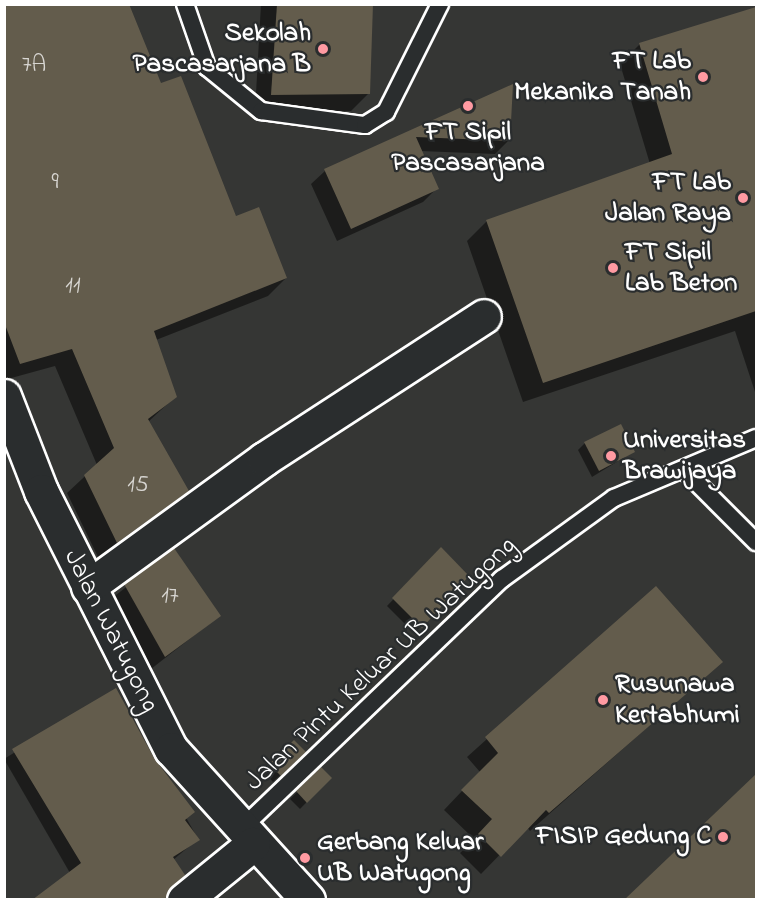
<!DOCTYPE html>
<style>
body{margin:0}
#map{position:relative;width:761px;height:904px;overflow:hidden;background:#353634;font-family:"Indie Flower",sans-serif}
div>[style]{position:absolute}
.shadow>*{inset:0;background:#0007}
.building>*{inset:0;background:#635c4c}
.roads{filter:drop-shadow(2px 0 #fff) drop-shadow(-2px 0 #fff) drop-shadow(0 2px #fff) drop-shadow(0 -2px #fff)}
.service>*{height:16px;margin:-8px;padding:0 8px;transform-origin:8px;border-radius:8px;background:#2a2d2e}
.minor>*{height:33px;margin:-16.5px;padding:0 16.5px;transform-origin:16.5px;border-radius:16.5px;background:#2a2d2e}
.dots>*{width:16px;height:16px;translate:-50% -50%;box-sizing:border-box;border:3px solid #2a2d2e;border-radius:50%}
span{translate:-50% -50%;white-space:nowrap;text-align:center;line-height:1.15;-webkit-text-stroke:4.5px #2a2d2e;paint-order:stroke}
.number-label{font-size:24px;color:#d8d6d2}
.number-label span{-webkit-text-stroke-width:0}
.poi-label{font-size:27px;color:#fff;font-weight:700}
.right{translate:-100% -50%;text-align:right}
.left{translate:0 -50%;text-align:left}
.street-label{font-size:27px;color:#fff}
.frame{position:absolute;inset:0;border:6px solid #fff;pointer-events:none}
</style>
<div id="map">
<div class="shadow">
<i style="clip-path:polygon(4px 4px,160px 84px,236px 217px,286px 278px,268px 296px,156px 340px,175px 397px,148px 422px,187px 490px,99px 559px,67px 493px,97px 465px,55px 366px,4px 380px)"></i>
<i style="clip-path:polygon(261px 4px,372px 4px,368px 94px,351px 111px,255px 111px)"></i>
<i style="clip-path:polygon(756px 8px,756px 395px,735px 331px,523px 402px,467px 241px,487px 221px,650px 164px,620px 64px,640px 44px)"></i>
<i style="clip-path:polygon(511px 86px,509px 140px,495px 154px,420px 151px,437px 188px,423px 202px,337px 241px,311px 184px,325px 171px)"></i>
<i style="clip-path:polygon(585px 443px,633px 452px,592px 477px,578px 450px)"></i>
<i style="clip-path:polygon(441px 549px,421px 626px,414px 633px,387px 606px)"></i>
<i style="clip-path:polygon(173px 550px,219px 616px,151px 669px,111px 599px)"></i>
<i style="clip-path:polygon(655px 588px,721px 662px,530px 831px,527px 827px,481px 874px,460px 853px,474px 839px,444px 810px,480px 772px,467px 757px)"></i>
<i style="clip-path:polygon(115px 690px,198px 839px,173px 860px,70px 873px,4px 759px)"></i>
<i style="clip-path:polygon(294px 742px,304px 752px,273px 782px,264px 772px)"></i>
<i style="clip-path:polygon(321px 769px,330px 778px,300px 809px,290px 799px)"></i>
<i style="clip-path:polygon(756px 776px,756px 900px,626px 900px)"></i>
</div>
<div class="building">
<i style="clip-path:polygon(4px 4px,129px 4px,161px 83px,181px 76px,236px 216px,259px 207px,287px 278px,154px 331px,177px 397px,148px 419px,189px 491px,117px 543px,84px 475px,114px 448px,72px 349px,20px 364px,4px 322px)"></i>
<i style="clip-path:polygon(277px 4px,373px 4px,370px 94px,271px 95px)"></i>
<i style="clip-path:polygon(756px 7px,756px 311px,543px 383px,486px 220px,672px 154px,639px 43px)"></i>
<i style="clip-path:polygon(513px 84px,510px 141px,416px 137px,439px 189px,351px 229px,324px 169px)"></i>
<i style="clip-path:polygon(621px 424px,635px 452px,599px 471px,584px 442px)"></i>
<i style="clip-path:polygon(441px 547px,469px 576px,422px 628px,392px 598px)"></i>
<i style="clip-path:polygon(174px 548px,221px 616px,165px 657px,124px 584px)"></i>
<i style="clip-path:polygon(656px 586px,723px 662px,549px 813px,546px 810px,501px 857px,478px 834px,492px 819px,461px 790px,498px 753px,485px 737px)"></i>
<i style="clip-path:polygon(116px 688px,154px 758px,195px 812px,185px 820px,200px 840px,173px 857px,185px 875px,164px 900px,32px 900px,81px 863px,12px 749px)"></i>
<i style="clip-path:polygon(294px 740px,306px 752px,281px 776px,269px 764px)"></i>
<i style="clip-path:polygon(321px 767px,332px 778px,307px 803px,296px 791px)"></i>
<i style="clip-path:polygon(756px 774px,756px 900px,624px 900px)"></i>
</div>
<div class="roads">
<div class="service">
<i style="left:185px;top:4px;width:67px;rotate:70.8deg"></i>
<i style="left:207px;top:67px;width:70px;rotate:39.2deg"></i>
<i style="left:261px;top:111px;width:105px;rotate:7.7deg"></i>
<i style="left:365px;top:125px;width:25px;rotate:-32deg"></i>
<i style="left:386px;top:112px;width:121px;rotate:-63.4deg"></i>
<i style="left:684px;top:470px;width:102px;rotate:45deg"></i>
<i style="left:240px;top:830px;width:363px;rotate:-43.8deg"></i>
<i style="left:502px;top:579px;width:138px;rotate:-35.9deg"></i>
<i style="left:614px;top:498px;width:154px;rotate:-22.9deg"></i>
</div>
<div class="minor">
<i style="left:4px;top:396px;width:102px;rotate:68.7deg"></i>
<i style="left:41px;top:491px;width:289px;rotate:63.3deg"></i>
<i style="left:171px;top:749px;width:204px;rotate:47.8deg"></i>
<i style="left:88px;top:587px;width:218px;rotate:-36deg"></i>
<i style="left:264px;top:459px;width:262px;rotate:-33deg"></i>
<i style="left:184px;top:900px;width:89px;rotate:-39.1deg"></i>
</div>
</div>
<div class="dots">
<i style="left:323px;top:49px;background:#ff9aa2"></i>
<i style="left:703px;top:77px;background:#ff9aa2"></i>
<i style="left:468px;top:106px;background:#ff9aa2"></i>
<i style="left:743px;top:198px;background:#ff9aa2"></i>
<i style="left:613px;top:268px;background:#ff9aa2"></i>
<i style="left:611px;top:456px;background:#ff9aa2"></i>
<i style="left:603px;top:700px;background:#ff9aa2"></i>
<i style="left:723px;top:837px;background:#ff9aa2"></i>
<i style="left:305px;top:858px;background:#ff9aa2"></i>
</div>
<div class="number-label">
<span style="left:34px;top:66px">7A</span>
<span style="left:55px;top:183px">9</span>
<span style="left:73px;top:287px">11</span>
<span style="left:138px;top:486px">15</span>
<span style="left:170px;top:597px">17</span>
</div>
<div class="poi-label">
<span class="right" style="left:311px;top:49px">Sekolah<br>Pascasarjana B</span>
<span class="right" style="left:691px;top:77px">FT Lab<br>Mekanika Tanah</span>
<span style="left:468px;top:148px">FT Sipil<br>Pascasarjana</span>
<span class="right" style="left:731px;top:198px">FT Lab<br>Jalan Raya</span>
<span class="left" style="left:625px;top:268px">FT Sipil<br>Lab Beton</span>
<span class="left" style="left:623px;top:456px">Universitas<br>Brawijaya</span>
<span class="left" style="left:615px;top:700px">Rusunawa<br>Kertabhumi</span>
<span class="right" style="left:711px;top:837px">FISIP Gedung C</span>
<span class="left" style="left:317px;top:858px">Gerbang Keluar<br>UB Watugong</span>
</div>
<div class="street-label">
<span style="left:111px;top:631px;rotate:63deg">Jalan Watugong</span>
<span style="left:381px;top:664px;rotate:-43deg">Jalan Pintu Keluar UB Watugong</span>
</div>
<div class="frame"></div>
</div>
